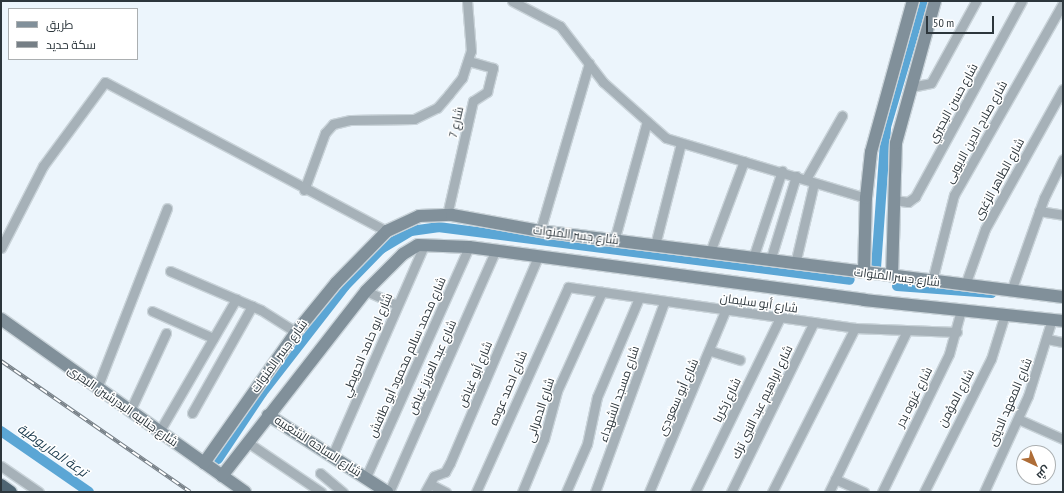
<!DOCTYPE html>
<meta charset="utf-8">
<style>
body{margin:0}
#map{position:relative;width:1064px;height:493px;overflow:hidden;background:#ecf5fc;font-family:"PT Sans Narrow",Cairo,sans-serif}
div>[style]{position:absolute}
.canal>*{height:10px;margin:-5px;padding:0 5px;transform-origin:5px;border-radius:5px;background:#5ba6d5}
.roads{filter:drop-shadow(1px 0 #c9d3d9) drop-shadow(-1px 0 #c9d3d9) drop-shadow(0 1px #c9d3d9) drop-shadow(0 -1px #c9d3d9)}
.street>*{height:9px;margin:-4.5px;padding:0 4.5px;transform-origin:4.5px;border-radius:4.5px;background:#a6b1b8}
.secondary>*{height:12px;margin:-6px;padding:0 6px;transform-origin:6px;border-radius:6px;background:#81909a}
.highway>*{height:12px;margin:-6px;padding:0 6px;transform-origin:6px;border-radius:6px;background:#4f6573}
.rail>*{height:4px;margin-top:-2px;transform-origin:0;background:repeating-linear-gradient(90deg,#fff 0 8px,#767f86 0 16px);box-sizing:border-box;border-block:1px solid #767f86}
span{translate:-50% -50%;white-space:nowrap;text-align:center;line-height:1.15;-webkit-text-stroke:3px #fff;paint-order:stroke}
.street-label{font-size:12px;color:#2c363c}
.water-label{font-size:13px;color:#15364a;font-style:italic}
.frame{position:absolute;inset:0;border:2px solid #2c363c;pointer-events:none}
.legend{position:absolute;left:8px;top:8px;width:130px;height:52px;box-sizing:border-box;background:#fff;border:1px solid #abafb1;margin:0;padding:5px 7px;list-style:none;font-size:12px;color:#2c363c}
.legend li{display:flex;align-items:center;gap:8px;height:20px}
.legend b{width:20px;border:1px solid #abafb1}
.north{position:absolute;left:1016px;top:445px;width:40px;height:40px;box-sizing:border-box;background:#fff;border:1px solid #abafb1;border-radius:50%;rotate:136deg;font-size:11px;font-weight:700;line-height:16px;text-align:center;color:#2c363c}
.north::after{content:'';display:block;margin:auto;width:14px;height:18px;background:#ae6d37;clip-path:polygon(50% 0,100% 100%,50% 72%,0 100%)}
.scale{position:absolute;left:926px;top:16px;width:68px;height:18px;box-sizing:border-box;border:2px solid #2c363c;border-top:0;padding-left:5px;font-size:12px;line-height:14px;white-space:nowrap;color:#2c363c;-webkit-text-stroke:3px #fff;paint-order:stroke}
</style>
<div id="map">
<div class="canal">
<i style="left:876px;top:268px;width:141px;rotate:-85.9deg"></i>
<i style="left:886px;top:127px;width:131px;rotate:-73.6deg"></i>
<i style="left:897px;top:286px;width:95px;rotate:4.2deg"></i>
<i style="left:1px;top:431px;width:107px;rotate:34.7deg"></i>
<i style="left:218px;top:459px;width:79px;rotate:-56.3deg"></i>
<i style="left:262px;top:393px;width:135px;rotate:-52.2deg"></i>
<i style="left:345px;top:286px;width:52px;rotate:-45.8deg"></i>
<i style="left:381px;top:249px;width:35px;rotate:-31deg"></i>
<i style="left:411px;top:231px;width:27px;rotate:-8deg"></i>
<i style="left:438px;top:227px;width:415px;rotate:7.3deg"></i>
</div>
<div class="roads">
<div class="street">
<i style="left:512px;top:1px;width:54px;rotate:27.5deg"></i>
<i style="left:560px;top:26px;width:71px;rotate:52.5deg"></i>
<i style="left:603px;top:82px;width:84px;rotate:41.6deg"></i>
<i style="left:666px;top:138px;width:209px;rotate:16.7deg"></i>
<i style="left:911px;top:87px;width:20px;rotate:-11deg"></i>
<i style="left:931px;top:83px;width:94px;rotate:-61.2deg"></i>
<i style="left:806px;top:179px;width:73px;rotate:-60.3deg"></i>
<i style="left:304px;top:190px;width:61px;rotate:-69.8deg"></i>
<i style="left:325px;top:133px;width:12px;rotate:-48deg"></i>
<i style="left:333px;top:124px;width:18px;rotate:-13deg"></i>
<i style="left:351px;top:120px;width:63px;rotate:-0.9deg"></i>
<i style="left:414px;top:119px;width:25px;rotate:-26deg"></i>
<i style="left:437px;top:108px;width:18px;rotate:-49deg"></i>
<i style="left:449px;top:94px;width:21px;rotate:-51deg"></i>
<i style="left:462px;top:78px;width:28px;rotate:-72deg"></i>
<i style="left:471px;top:51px;width:50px;rotate:-94.6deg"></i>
<i style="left:895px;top:200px;width:13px;rotate:9deg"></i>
<i style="left:908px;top:202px;width:9px;rotate:-36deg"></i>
<i style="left:915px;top:197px;width:223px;rotate:-61.4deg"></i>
<i style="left:1039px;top:211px;width:24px;rotate:9deg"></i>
<i style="left:447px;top:215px;width:117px;rotate:-77.2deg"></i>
<i style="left:473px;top:101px;width:17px;rotate:-33deg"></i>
<i style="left:487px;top:92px;width:25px;rotate:-76deg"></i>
<i style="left:493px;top:68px;width:25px;rotate:-164deg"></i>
<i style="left:540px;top:231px;width:175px;rotate:-73.7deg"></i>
<i style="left:614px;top:241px;width:124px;rotate:-74.6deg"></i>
<i style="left:655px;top:245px;width:105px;rotate:-75.7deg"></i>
<i style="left:1px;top:248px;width:92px;rotate:-62.9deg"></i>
<i style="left:43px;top:166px;width:104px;rotate:-53.6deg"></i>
<i style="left:105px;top:82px;width:319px;rotate:27.9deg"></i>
<i style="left:710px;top:252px;width:97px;rotate:-69.5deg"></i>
<i style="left:753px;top:258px;width:92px;rotate:-71.6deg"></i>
<i style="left:770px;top:261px;width:89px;rotate:-73deg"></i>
<i style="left:795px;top:264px;width:83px;rotate:-76.8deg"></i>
<i style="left:170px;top:271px;width:99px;rotate:23.2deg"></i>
<i style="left:261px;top:310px;width:41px;rotate:32.2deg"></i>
<i style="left:932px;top:281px;width:89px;rotate:-75.7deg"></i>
<i style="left:954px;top:195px;width:221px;rotate:-60.4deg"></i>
<i style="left:965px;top:285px;width:59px;rotate:-70.3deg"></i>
<i style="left:985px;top:229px;width:160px;rotate:-60.9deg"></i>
<i style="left:366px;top:291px;width:34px;rotate:24deg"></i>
<i style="left:1011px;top:291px;width:99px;rotate:-70.5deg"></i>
<i style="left:1044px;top:198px;width:43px;rotate:-64deg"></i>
<i style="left:152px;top:311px;width:67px;rotate:23.9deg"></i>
<i style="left:1047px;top:339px;width:16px;rotate:11deg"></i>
<i style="left:711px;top:351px;width:30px;rotate:17deg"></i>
<i style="left:97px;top:388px;width:193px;rotate:-68.7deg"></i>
<i style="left:130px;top:411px;width:86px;rotate:-65.2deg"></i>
<i style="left:192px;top:413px;width:123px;rotate:-60.7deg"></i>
<i style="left:1018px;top:419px;width:49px;rotate:24deg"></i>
<i style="left:159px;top:432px;width:154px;rotate:-59.9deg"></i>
<i style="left:247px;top:442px;width:89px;rotate:34deg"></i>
<i style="left:332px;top:456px;width:230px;rotate:-66.4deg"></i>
<i style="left:1px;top:466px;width:46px;rotate:34.4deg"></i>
<i style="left:320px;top:473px;width:30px;rotate:40deg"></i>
<i style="left:366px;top:477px;width:252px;rotate:-65.9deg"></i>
<i style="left:835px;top:479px;width:32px;rotate:24deg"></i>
<i style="left:430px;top:484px;width:18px;rotate:27deg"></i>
<i style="left:389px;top:492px;width:262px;rotate:-66.2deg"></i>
<i style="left:425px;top:492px;width:18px;rotate:-61deg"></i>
<i style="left:434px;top:476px;width:12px;rotate:-20deg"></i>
<i style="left:445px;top:472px;width:10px;rotate:-61deg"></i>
<i style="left:450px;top:463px;width:224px;rotate:-66.9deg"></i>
<i style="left:476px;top:492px;width:225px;rotate:-65.8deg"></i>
<i style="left:568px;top:287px;width:290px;rotate:8.1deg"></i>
<i style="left:855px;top:328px;width:102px;rotate:2.2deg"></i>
<i style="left:522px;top:492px;width:57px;rotate:-67.5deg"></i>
<i style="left:544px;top:439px;width:50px;rotate:-74.8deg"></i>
<i style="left:557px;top:391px;width:109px;rotate:-65.6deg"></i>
<i style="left:566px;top:492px;width:52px;rotate:-66.4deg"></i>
<i style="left:587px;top:444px;width:48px;rotate:-78deg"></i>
<i style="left:597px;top:397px;width:108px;rotate:-67deg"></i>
<i style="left:595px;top:492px;width:202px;rotate:-70deg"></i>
<i style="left:649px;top:492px;width:196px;rotate:-67.2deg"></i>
<i style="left:695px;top:492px;width:194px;rotate:-64deg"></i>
<i style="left:731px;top:492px;width:189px;rotate:-64deg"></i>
<i style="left:772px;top:492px;width:184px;rotate:-63.2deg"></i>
<i style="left:829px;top:492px;width:179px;rotate:-64.2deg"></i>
<i style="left:882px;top:492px;width:153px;rotate:-64.1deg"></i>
<i style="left:949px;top:354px;width:46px;rotate:-74.7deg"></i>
<i style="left:924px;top:492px;width:149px;rotate:-63.3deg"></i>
<i style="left:991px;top:359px;width:47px;rotate:-72.7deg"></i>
<i style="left:984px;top:492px;width:106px;rotate:-65.4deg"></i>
<i style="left:1028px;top:396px;width:81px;rotate:-72.7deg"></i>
</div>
<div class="secondary">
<i style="left:864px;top:272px;width:74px;rotate:-88.5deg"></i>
<i style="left:866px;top:198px;width:46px;rotate:-83.8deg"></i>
<i style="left:871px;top:152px;width:157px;rotate:-74.5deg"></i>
<i style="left:892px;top:276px;width:133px;rotate:-88.3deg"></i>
<i style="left:896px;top:143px;width:147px;rotate:-74.6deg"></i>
<i style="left:1px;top:319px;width:299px;rotate:35.3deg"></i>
<i style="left:268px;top:415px;width:142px;rotate:32.9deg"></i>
<i style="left:204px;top:463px;width:160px;rotate:-54.9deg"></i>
<i style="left:296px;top:332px;width:63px;rotate:-50.8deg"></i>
<i style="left:336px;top:283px;width:73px;rotate:-45.6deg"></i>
<i style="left:387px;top:231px;width:35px;rotate:-25deg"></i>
<i style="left:419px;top:216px;width:33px;rotate:-2deg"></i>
<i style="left:452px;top:215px;width:89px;rotate:10.3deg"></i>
<i style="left:540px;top:231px;width:527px;rotate:7.19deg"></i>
<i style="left:222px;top:476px;width:234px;rotate:-52.1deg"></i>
<i style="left:366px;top:291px;width:52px;rotate:-45deg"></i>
<i style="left:403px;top:254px;width:17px;rotate:-31deg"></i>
<i style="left:418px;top:245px;width:51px;rotate:2.2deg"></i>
<i style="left:469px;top:247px;width:399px;rotate:7.6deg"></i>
<i style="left:864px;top:300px;width:200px;rotate:6deg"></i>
</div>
<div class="highway">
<i style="left:1px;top:485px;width:12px;rotate:35deg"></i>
</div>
</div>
<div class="rail">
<i style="left:1px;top:361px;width:230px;rotate:34.7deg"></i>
</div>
<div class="street-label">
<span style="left:953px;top:103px;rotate:-61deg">شارع حسن البحيري</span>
<span style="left:456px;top:122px;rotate:-77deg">شارع 7</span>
<span style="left:976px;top:132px;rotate:-61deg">شارع صلاح الدين الايوبى</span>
<span style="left:999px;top:179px;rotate:-61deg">شارع الطاهر الزغبى</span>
<span style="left:576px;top:235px;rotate:7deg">شارع جسر المنوات</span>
<span style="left:897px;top:277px;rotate:7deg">شارع جسر المنوات</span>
<span style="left:759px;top:303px;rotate:8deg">شارع أبو سليمان</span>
<span style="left:367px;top:345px;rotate:-67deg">شارع ابو حامد الحويطي</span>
<span style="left:279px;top:356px;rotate:-54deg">شارع جسر المنوات</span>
<span style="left:407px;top:357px;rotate:-66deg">شارع محمد سالم محمود أبو طافش</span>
<span style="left:432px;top:367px;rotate:-66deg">شارع عبد العزيز غياض</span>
<span style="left:475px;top:374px;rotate:-67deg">شارع أبو غياض</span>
<span style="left:508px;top:388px;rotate:-67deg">شارع احمد عوده</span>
<span style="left:619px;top:394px;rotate:-71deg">شارع مسجد الشهداء</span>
<span style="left:678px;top:397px;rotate:-66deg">شارع أبو سعودى</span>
<span style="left:914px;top:397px;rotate:-63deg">شارع غزوه بدر</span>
<span style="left:956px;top:398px;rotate:-62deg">شارع المؤمن</span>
<span style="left:727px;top:400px;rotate:-64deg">شارع زكريا</span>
<span style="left:762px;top:402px;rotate:-64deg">شارع ابراهيم عبد النبى ترك</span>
<span style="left:1010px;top:402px;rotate:-67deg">شارع المعهد الدينى</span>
<span style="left:123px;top:406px;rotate:35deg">شارع جنابيه البدرشين البحرى</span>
<span style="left:540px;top:410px;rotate:-72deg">شارع الدمرانى</span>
<span style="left:318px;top:446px;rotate:33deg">شارع الساحه الشعبيه</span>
</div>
<div class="water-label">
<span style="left:52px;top:451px;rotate:35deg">ترعة الماريوطية</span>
</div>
<div class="frame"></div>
<ul class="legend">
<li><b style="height:5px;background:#81909a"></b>طريق</li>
<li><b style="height:5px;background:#767f86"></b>سكة حديد</li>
</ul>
<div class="north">ش</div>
<div class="scale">50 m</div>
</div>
